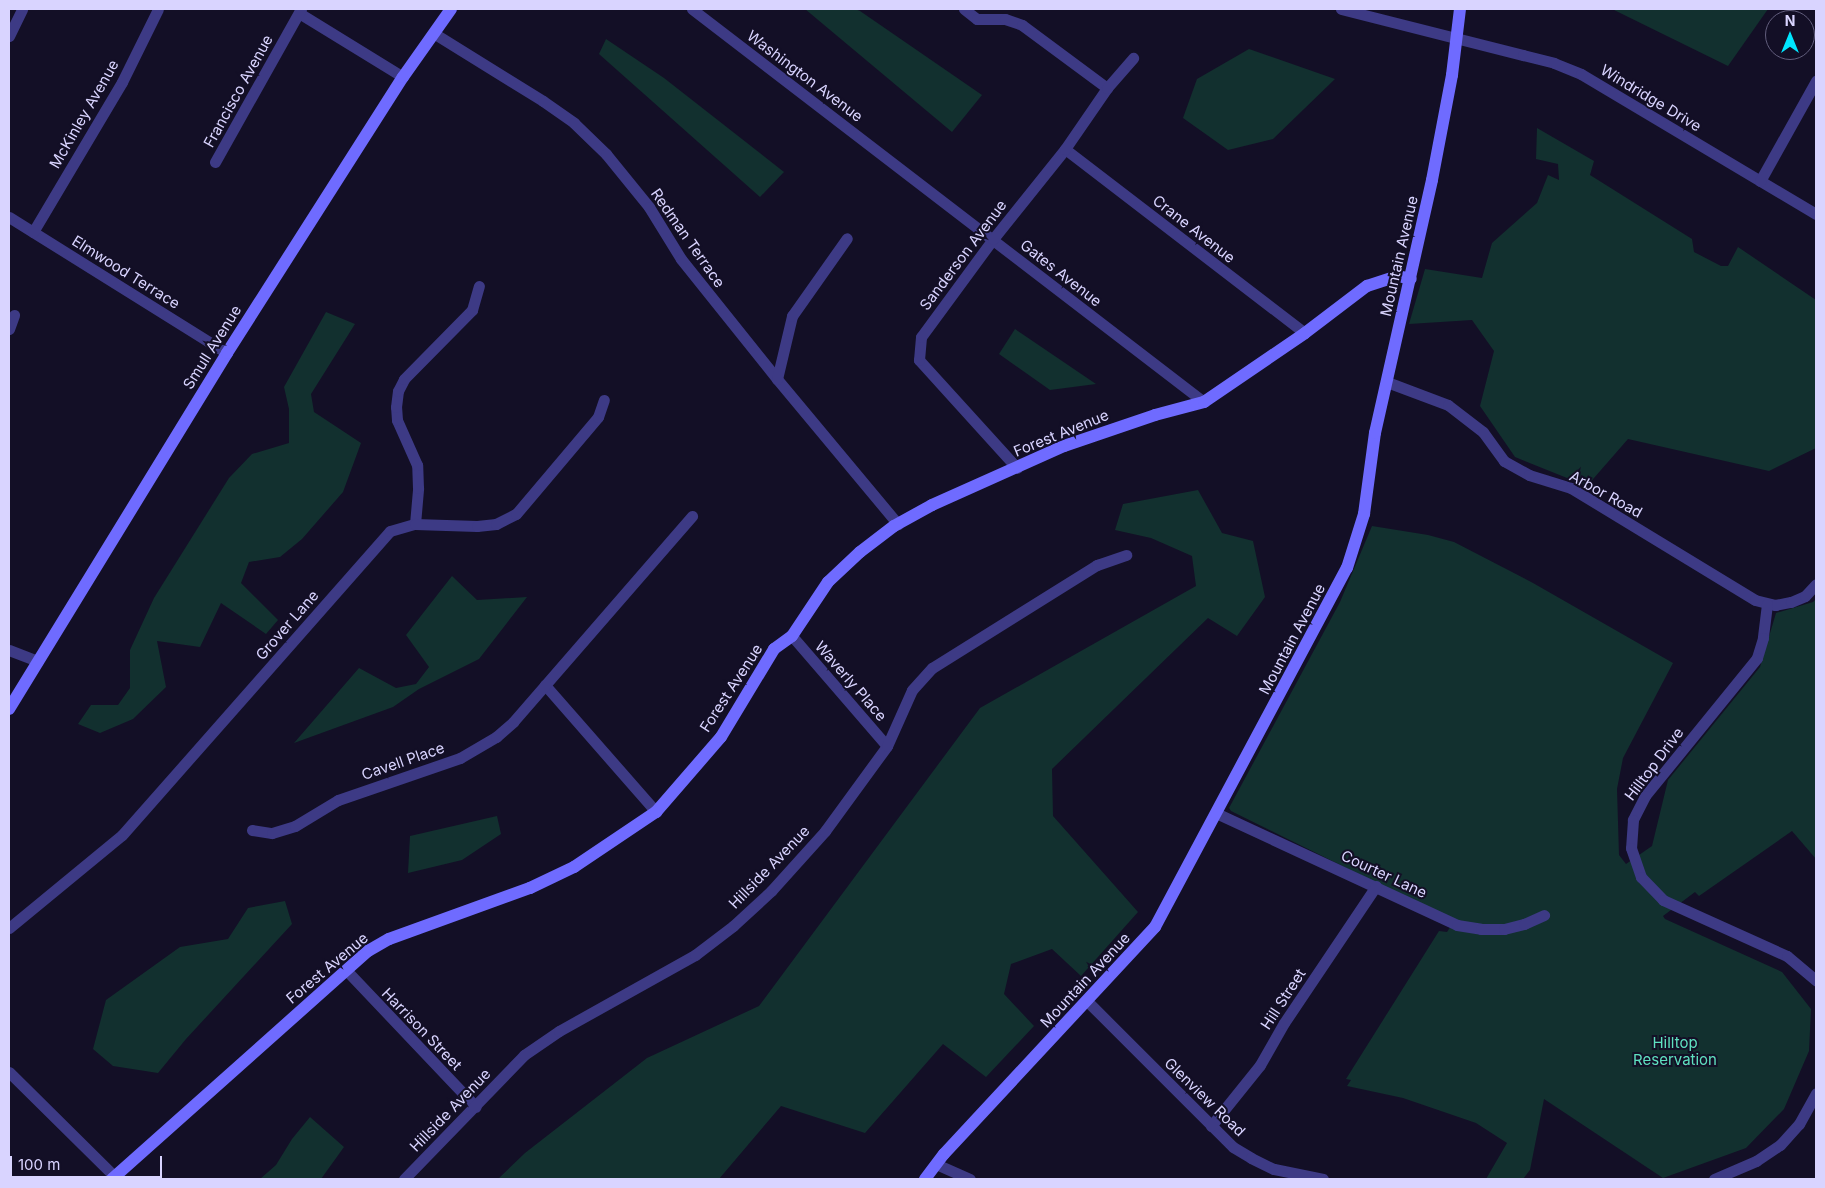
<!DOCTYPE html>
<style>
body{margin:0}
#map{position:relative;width:1825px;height:1188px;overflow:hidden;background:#130f26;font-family:Inter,sans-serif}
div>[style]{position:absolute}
.green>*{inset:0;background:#12302f}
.street>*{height:11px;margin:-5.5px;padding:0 5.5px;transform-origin:5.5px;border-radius:5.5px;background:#3d3a85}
.secondary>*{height:12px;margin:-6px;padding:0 6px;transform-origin:6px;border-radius:6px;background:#6f6bff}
span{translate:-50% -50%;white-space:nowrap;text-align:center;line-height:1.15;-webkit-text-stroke:4px #130f26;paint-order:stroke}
.street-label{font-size:15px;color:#d9d4ff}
.park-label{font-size:15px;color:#5fe0c0}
.frame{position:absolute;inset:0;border:10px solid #d9d4ff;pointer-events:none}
.north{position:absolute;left:1765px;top:10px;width:50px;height:50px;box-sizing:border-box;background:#130f26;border:1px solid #625e7d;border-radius:50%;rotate:0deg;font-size:14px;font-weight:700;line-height:20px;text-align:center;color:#d9d4ff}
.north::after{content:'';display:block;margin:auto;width:18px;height:22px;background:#00e5ff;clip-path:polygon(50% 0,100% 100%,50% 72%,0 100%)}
.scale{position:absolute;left:10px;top:1156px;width:152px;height:22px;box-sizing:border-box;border:2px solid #d9d4ff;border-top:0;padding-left:6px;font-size:15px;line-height:18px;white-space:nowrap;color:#d9d4ff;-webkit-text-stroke:4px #130f26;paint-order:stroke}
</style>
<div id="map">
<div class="green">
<i style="clip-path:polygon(805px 9px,855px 9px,860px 11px,982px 95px,952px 132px)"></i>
<i style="clip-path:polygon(1612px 9px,1768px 9px,1728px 66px)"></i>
<i style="clip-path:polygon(606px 39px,664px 78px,784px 172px,760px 197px,599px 54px)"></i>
<i style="clip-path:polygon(1249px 49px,1335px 79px,1273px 139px,1228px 150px,1183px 118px,1197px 79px)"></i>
<i style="clip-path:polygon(1537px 128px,1594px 161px,1590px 175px,1692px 239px,1694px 252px,1721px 266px,1728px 266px,1738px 247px,1816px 300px,1816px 448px,1769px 471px,1628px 439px,1587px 486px,1515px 457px,1480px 406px,1494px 351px,1472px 320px,1409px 324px,1425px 269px,1482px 278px,1492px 243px,1537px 203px,1548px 175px,1559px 180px,1558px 164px,1536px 159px)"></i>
<i style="clip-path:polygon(326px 312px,355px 324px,311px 394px,314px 412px,361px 443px,343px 492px,302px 539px,280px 557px,249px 562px,241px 583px,278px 620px,266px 634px,221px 603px,200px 647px,157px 641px,166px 687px,133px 719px,100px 733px,78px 724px,91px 705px,118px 705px,130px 688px,130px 650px,154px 598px,229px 478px,252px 454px,289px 443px,289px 409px,284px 387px)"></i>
<i style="clip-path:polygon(1015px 329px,1096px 384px,1050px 390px,999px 354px)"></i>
<i style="clip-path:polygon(1198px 490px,1222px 533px,1253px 541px,1265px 597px,1237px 636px,1208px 618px,1052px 769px,1053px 816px,1138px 912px,1081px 976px,1052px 949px,1011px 964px,1004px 994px,1034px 1026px,986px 1077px,943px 1044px,865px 1133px,781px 1106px,719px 1179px,498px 1179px,525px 1153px,647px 1058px,759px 1006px,980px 708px,1196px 586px,1192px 556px,1151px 538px,1115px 530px,1123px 504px)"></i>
<i style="clip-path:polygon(1372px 526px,1428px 535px,1454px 542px,1533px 583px,1673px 663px,1623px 758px,1617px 789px,1619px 855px,1626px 864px,1652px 846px,1668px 780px,1760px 667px,1776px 613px,1813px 602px,1816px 599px,1816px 859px,1792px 831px,1699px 896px,1695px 892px,1663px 916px,1665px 919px,1782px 972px,1811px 1009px,1809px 1051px,1784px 1109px,1746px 1148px,1663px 1178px,1544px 1099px,1530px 1170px,1523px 1179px,1486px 1179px,1507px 1143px,1476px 1123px,1403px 1098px,1347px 1086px,1351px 1080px,1346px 1079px,1439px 931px,1447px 932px,1454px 921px,1231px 811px,1229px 808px,1340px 602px)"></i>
<i style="clip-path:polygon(452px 576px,477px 600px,527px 597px,479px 659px,419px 689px,393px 707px,294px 743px,359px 668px,396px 688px,416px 684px,429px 667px,406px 635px)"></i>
<i style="clip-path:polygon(497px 816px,501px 834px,462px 860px,408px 873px,410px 836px)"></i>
<i style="clip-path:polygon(285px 901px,292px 924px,186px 1039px,158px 1073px,113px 1066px,93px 1049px,106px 1000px,180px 947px,228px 939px,248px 908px)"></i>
<i style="clip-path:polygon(310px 1117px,344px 1147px,321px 1179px,260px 1179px,276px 1165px,292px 1139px)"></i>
</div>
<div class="street">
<i style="left:692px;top:9px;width:645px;rotate:37.51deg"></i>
<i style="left:964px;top:9px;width:16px;rotate:38deg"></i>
<i style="left:977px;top:19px;width:28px"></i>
<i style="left:1005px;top:19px;width:18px;rotate:19deg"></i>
<i style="left:1022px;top:25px;width:106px;rotate:36.5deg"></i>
<i style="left:1341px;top:9px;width:188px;rotate:14.2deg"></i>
<i style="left:1523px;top:55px;width:32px;rotate:14deg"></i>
<i style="left:1554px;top:63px;width:29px;rotate:22deg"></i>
<i style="left:1581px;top:74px;width:274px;rotate:30.8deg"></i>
<i style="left:299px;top:13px;width:122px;rotate:31.6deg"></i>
<i style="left:435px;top:34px;width:127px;rotate:31.8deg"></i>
<i style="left:543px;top:101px;width:38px;rotate:35deg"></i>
<i style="left:574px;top:123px;width:45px;rotate:44.1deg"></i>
<i style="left:606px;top:154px;width:68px;rotate:50.9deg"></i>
<i style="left:649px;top:207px;width:61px;rotate:58.4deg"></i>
<i style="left:681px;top:259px;width:154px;rotate:51.3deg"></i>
<i style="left:777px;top:379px;width:189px;rotate:50.2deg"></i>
<i style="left:9px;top:36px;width:30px;rotate:-64deg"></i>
<i style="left:1065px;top:149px;width:302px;rotate:37.5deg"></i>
<i style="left:215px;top:162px;width:176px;rotate:-60.7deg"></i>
<i style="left:1760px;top:181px;width:115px;rotate:-60.8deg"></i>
<i style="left:9px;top:217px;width:257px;rotate:32deg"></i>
<i style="left:33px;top:232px;width:174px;rotate:-59.3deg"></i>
<i style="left:122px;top:82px;width:81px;rotate:-63.7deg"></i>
<i style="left:9px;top:329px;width:15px;rotate:-70deg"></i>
<i style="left:777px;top:379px;width:65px;rotate:-76.6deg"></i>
<i style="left:792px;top:316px;width:95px;rotate:-54.8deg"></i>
<i style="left:1387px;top:382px;width:65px;rotate:20.7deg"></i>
<i style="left:1448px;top:405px;width:44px;rotate:37.6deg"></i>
<i style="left:1483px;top:432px;width:36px;rotate:54deg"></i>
<i style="left:1504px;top:461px;width:29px;rotate:29deg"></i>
<i style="left:1529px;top:475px;width:44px;rotate:17.2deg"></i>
<i style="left:1571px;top:488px;width:215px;rotate:31.3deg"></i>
<i style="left:1755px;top:600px;width:21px;rotate:14deg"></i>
<i style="left:1775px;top:605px;width:16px;rotate:-11deg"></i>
<i style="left:1791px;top:602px;width:15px;rotate:-23deg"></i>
<i style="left:1805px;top:596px;width:16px;rotate:-47deg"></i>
<i style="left:1017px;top:468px;width:146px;rotate:-132.2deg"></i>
<i style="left:919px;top:360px;width:23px;rotate:-85deg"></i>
<i style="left:921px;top:337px;width:122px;rotate:-53.7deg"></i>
<i style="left:993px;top:239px;width:115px;rotate:-51.3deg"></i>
<i style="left:1065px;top:149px;width:74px;rotate:-55.5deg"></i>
<i style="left:1107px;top:88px;width:40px;rotate:-49deg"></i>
<i style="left:415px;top:524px;width:36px;rotate:-85deg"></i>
<i style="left:418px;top:488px;width:23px;rotate:-92deg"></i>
<i style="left:417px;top:465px;width:49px;rotate:-114deg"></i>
<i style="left:397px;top:420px;width:13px;rotate:-94deg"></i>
<i style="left:396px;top:407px;width:16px;rotate:-83deg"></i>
<i style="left:398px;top:391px;width:13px;rotate:-63deg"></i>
<i style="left:404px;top:379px;width:97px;rotate:-45.4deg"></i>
<i style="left:472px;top:310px;width:25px;rotate:-74deg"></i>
<i style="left:1767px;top:604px;width:34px;rotate:97deg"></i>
<i style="left:1763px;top:638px;width:21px;rotate:107deg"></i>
<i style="left:1757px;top:658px;width:178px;rotate:129.1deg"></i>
<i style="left:1645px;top:796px;width:27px;rotate:117deg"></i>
<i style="left:1633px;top:820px;width:28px;rotate:94deg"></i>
<i style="left:1631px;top:848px;width:31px;rotate:71deg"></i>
<i style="left:1641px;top:877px;width:32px;rotate:46deg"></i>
<i style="left:1663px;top:900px;width:136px;rotate:24.3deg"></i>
<i style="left:1787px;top:956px;width:38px;rotate:40deg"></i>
<i style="left:792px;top:636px;width:145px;rotate:49.2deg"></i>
<i style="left:9px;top:650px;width:31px;rotate:21deg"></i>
<i style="left:545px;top:685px;width:169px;rotate:48.8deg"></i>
<i style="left:1216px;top:813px;width:266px;rotate:24.9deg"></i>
<i style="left:1457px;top:925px;width:24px;rotate:9deg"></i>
<i style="left:1481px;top:929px;width:23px"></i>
<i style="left:1504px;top:929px;width:21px;rotate:-14deg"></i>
<i style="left:1524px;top:924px;width:22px;rotate:-24deg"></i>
<i style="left:252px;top:830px;width:20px;rotate:9deg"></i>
<i style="left:272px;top:833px;width:24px;rotate:-17deg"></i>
<i style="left:295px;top:826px;width:50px;rotate:-31.2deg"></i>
<i style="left:338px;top:800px;width:129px;rotate:-19deg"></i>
<i style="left:460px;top:758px;width:42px;rotate:-30.3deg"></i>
<i style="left:496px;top:737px;width:23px;rotate:-41deg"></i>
<i style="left:513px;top:722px;width:273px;rotate:-49deg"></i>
<i style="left:9px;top:928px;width:146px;rotate:-39.5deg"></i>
<i style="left:122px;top:835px;width:405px;rotate:-48.6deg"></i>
<i style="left:390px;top:531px;width:26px;rotate:-16deg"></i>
<i style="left:415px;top:524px;width:62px;rotate:1.8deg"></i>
<i style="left:477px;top:526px;width:19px;rotate:-6deg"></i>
<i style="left:496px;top:524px;width:22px;rotate:-27deg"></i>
<i style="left:516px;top:514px;width:127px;rotate:-49.8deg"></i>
<i style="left:598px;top:417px;width:18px;rotate:-71deg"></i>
<i style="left:347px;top:971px;width:187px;rotate:46.5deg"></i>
<i style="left:1087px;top:1001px;width:206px;rotate:45deg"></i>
<i style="left:1233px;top:1147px;width:21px;rotate:31deg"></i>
<i style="left:1251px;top:1158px;width:25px;rotate:26deg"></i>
<i style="left:1274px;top:1169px;width:50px;rotate:11.5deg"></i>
<i style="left:9px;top:1072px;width:152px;rotate:44.7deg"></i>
<i style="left:1211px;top:1126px;width:78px;rotate:-51.2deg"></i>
<i style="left:1260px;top:1065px;width:48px;rotate:-60.3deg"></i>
<i style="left:1284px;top:1023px;width:165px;rotate:-56.1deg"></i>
<i style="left:936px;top:1164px;width:37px;rotate:24deg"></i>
<i style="left:404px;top:1179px;width:173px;rotate:-45.9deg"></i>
<i style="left:524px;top:1055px;width:42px;rotate:-34.4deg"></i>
<i style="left:559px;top:1031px;width:156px;rotate:-29.2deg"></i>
<i style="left:695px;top:955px;width:48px;rotate:-37.3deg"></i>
<i style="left:733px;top:926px;width:52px;rotate:-42.6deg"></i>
<i style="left:771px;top:891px;width:81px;rotate:-48deg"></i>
<i style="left:825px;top:831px;width:105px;rotate:-53.9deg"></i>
<i style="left:887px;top:746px;width:61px;rotate:-65.9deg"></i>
<i style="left:912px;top:690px;width:30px;rotate:-48deg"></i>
<i style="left:932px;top:668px;width:195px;rotate:-32deg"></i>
<i style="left:1097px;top:565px;width:31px;rotate:-19deg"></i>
<i style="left:1714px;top:1179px;width:46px;rotate:-23.2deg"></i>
<i style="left:1756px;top:1161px;width:29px;rotate:-34deg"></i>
<i style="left:1780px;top:1145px;width:28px;rotate:-48deg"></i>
<i style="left:1799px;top:1124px;width:35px;rotate:-61deg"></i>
</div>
<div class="secondary">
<i style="left:9px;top:709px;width:417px;rotate:-58.5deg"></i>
<i style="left:227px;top:353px;width:327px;rotate:-57.5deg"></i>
<i style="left:403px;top:77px;width:83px;rotate:-54.8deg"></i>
<i style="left:112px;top:1179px;width:343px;rotate:-41.7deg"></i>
<i style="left:368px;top:951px;width:24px;rotate:-30deg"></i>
<i style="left:389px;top:939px;width:150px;rotate:-19.9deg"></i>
<i style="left:530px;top:888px;width:49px;rotate:-25.5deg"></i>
<i style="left:574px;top:867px;width:99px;rotate:-33.9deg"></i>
<i style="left:656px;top:812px;width:99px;rotate:-49.1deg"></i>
<i style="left:721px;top:737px;width:103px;rotate:-58.9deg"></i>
<i style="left:774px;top:649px;width:22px;rotate:-36deg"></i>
<i style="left:792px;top:636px;width:65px;rotate:-56.3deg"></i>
<i style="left:828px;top:582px;width:44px;rotate:-43.2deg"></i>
<i style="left:860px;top:552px;width:43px;rotate:-37.4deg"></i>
<i style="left:894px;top:526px;width:43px;rotate:-28.9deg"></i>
<i style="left:932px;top:505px;width:145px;rotate:-24.1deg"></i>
<i style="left:1064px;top:446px;width:96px;rotate:-18.8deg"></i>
<i style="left:1155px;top:415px;width:51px;rotate:-14.9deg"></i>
<i style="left:1204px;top:402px;width:122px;rotate:-34.3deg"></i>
<i style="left:1305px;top:333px;width:78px;rotate:-37.2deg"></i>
<i style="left:1367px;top:286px;width:33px;rotate:-18deg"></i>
<i style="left:1398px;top:276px;width:13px;rotate:13deg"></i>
<i style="left:925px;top:1179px;width:31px;rotate:-53deg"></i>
<i style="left:944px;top:1154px;width:310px;rotate:-47.1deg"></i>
<i style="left:1155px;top:927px;width:407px;rotate:-61.9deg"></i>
<i style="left:1347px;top:568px;width:57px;rotate:-72.5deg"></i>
<i style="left:1364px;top:514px;width:82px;rotate:-82.3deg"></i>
<i style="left:1375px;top:433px;width:259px;rotate:-77.3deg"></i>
<i style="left:1432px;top:180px;width:107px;rotate:-79.2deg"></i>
<i style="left:1452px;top:75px;width:66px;rotate:-83.1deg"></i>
</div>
<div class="street-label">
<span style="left:805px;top:76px;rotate:37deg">Washington Avenue</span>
<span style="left:238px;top:91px;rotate:-61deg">Francisco Avenue</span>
<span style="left:1651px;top:98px;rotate:31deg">Windridge Drive</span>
<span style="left:84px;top:114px;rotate:-60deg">McKinley Avenue</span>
<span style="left:1194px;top:229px;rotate:38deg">Crane Avenue</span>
<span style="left:688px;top:238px;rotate:55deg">Redman Terrace</span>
<span style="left:963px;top:255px;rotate:-53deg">Sanderson Avenue</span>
<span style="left:1399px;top:256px;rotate:-77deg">Mountain Avenue</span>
<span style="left:126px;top:272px;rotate:32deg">Elmwood Terrace</span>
<span style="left:1061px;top:273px;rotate:38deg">Gates Avenue</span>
<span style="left:212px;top:347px;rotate:-58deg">Smull Avenue</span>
<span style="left:1061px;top:433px;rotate:-22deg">Forest Avenue</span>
<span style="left:1606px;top:494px;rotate:29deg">Arbor Road</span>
<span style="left:287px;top:625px;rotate:-49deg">Grover Lane</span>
<span style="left:1292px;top:639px;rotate:-62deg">Mountain Avenue</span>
<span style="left:851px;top:681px;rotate:49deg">Waverly Place</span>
<span style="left:731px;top:688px;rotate:-57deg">Forest Avenue</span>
<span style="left:403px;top:761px;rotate:-19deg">Cavell Place</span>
<span style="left:1654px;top:764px;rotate:-53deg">Hilltop Drive</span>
<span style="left:769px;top:867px;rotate:-46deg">Hillside Avenue</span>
<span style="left:1384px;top:874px;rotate:25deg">Courter Lane</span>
<span style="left:327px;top:968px;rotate:-40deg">Forest Avenue</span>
<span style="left:1085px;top:980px;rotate:-47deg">Mountain Avenue</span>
<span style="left:1283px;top:999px;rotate:-57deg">Hill Street</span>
<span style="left:422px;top:1029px;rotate:46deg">Harrison Street</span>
<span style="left:1205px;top:1097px;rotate:44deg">Glenview Road</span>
<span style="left:450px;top:1110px;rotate:-46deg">Hillside Avenue</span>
</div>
<div class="park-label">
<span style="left:1675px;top:1051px">Hilltop<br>Reservation</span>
</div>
<div class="frame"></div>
<div class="north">N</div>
<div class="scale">100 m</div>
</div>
